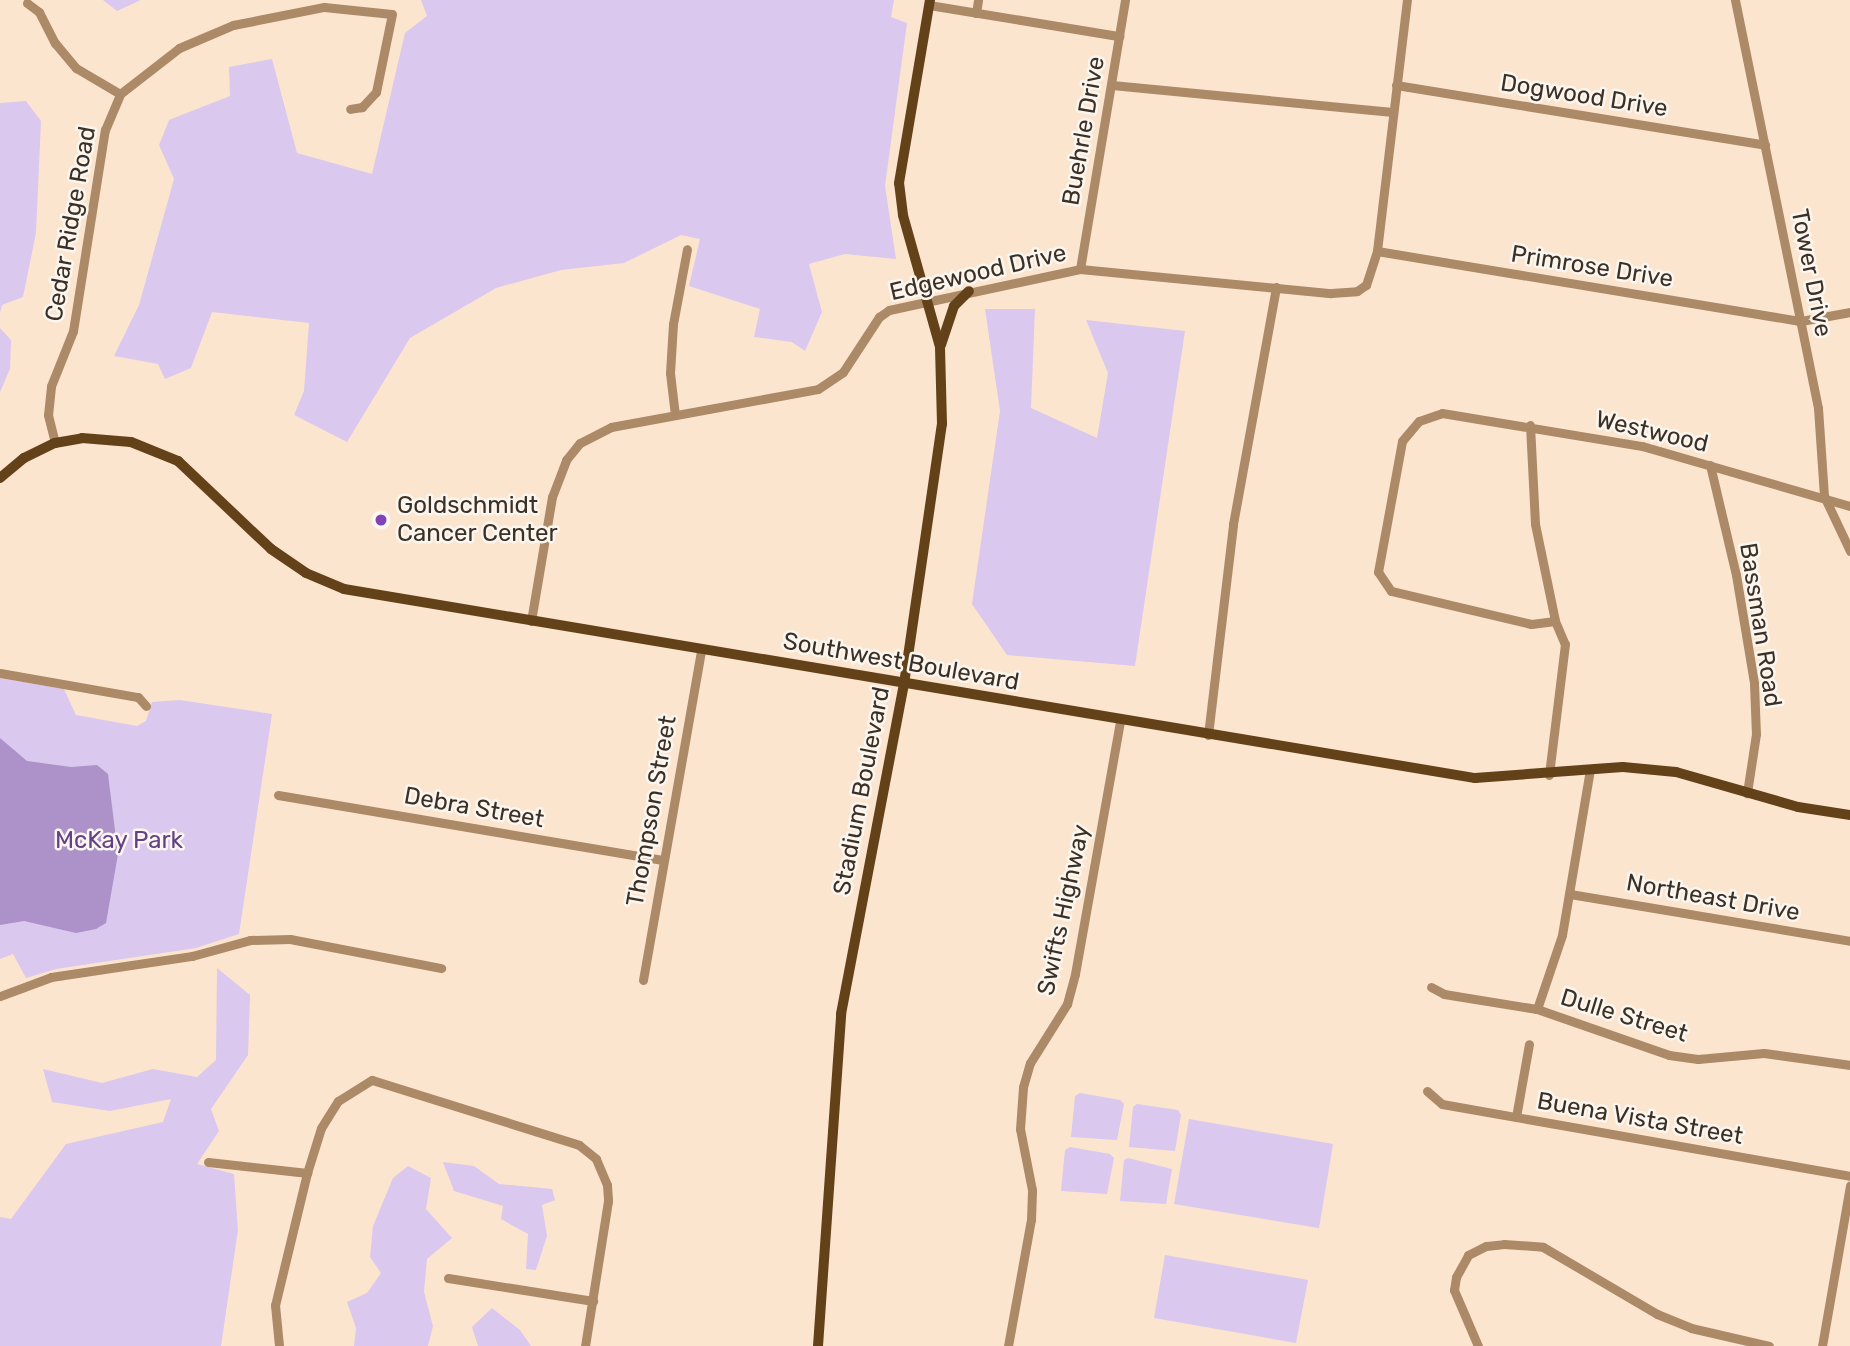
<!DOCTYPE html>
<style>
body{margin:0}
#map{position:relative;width:1850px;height:1346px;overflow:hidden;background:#fce5cf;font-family:Rubik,sans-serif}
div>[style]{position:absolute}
.green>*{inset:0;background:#dac8ee}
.water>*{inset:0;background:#ac92c8}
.minor>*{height:9px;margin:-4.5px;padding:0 4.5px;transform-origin:4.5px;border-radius:4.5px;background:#ac8a67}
.major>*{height:10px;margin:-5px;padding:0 5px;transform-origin:5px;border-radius:5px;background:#644219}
.dots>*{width:19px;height:19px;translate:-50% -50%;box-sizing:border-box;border:4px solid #fbf6f0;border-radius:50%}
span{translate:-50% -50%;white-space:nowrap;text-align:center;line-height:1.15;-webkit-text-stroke:5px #fbf6f0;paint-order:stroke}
.street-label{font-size:24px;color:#3b3025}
.poi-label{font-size:24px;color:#3b3025}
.left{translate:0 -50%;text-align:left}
.park-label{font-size:24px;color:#644185}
</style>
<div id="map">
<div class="green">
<i style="clip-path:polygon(103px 0,141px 0,117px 11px)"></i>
<i style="clip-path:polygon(421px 0,894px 0,891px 17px,907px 23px,885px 186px,896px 259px,845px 254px,809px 264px,822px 312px,805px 351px,792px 342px,754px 337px,760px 309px,689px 286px,700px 239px,681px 235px,624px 263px,561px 270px,496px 288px,410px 338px,347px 442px,294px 415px,304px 391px,309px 323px,212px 312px,191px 368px,165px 379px,158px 364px,114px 356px,139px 305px,174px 179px,159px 145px,169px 120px,230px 96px,229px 67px,272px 59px,297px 153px,372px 174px,405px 33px,427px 16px)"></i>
<i style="clip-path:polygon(26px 101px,41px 121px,36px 233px,23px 297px,2px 305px,0 313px,0 103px)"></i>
<i style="clip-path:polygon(985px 309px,1035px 309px,1031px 408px,1097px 438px,1108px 373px,1086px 320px,1185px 331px,1135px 666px,1007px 655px,972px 604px,1000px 411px)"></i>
<i style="clip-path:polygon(0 328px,11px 340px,10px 369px,0 392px)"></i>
<i style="clip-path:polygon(0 678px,64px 689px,76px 715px,137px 726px,146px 721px,152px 702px,180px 700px,272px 714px,239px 934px,196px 948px,56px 969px,26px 978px,13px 954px,0 959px)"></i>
<i style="clip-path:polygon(217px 968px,250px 995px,248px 1055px,211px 1109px,219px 1131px,197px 1164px,234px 1174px,238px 1230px,221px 1346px,0 1346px,0 1217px,11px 1219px,66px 1144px,163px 1122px,171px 1099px,110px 1111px,52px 1102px,43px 1069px,102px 1083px,153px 1069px,197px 1077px,216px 1060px)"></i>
<i style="clip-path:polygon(1080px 1093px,1120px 1100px,1124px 1104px,1117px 1140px,1071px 1137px,1075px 1096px)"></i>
<i style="clip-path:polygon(1137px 1104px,1178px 1110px,1181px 1115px,1175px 1151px,1129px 1147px,1133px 1107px)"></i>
<i style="clip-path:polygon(1189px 1119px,1333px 1144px,1319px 1228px,1174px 1204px)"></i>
<i style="clip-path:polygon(1070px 1147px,1110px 1154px,1114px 1158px,1107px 1194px,1061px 1191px,1065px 1150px)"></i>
<i style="clip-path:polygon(1128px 1158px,1172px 1169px,1166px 1204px,1120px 1201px,1124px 1160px)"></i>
<i style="clip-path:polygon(443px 1162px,474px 1166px,499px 1184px,552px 1189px,555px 1200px,542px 1205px,547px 1236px,536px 1270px,526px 1269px,528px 1234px,501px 1219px,503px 1206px,454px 1191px)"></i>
<i style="clip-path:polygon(408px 1166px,431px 1178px,426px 1209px,452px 1238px,427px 1259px,424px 1292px,433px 1326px,428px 1346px,354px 1346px,356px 1328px,347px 1302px,367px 1293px,381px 1273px,370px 1257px,373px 1226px,393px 1178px)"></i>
<i style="clip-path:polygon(1165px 1255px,1308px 1280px,1296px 1343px,1154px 1318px)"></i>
<i style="clip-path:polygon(492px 1308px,520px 1330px,531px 1346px,478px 1346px,472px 1327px)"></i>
</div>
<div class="water">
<i style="clip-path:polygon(0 738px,27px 761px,71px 767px,97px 765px,108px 774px,118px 854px,106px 923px,96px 929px,76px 933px,24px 921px,0 925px)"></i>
</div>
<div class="minor">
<i style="left:1735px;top:0;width:416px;rotate:78.5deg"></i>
<i style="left:1818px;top:408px;width:88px;rotate:86.1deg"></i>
<i style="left:1824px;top:496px;width:61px;rotate:64.7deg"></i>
<i style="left:27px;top:3px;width:15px;rotate:37deg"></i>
<i style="left:39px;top:12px;width:35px;rotate:63deg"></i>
<i style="left:55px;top:43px;width:33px;rotate:50deg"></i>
<i style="left:76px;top:68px;width:51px;rotate:30.6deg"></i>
<i style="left:929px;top:5px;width:193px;rotate:9.3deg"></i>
<i style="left:976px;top:13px;width:13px;rotate:-81deg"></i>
<i style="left:1112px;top:85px;width:282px;rotate:5.5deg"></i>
<i style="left:1396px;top:85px;width:374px;rotate:9.2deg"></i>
<i style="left:1377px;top:251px;width:430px;rotate:9.4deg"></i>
<i style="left:1801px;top:321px;width:50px;rotate:-10.4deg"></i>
<i style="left:1080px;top:269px;width:273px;rotate:-80.5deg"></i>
<i style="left:675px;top:415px;width:42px;rotate:-96.8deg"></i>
<i style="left:670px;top:373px;width:49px;rotate:-86.5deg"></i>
<i style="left:673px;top:324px;width:76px;rotate:-79.4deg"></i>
<i style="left:1530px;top:425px;width:99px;rotate:87.1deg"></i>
<i style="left:1535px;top:524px;width:99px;rotate:78.3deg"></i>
<i style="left:1555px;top:621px;width:25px;rotate:67deg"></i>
<i style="left:1565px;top:644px;width:132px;rotate:97deg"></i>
<i style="left:55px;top:443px;width:29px;rotate:-104deg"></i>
<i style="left:48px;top:415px;width:29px;rotate:-84deg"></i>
<i style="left:51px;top:386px;width:59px;rotate:-68.2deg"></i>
<i style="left:73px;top:331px;width:204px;rotate:-81deg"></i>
<i style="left:105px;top:130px;width:39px;rotate:-67deg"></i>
<i style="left:120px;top:94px;width:75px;rotate:-37.9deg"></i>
<i style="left:179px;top:48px;width:59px;rotate:-23.1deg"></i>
<i style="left:233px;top:25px;width:93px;rotate:-11.2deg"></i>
<i style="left:324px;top:7px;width:68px;rotate:5.9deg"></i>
<i style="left:392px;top:14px;width:80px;rotate:101.6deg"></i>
<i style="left:376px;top:92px;width:21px;rotate:133deg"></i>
<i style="left:362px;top:107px;width:12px;rotate:171deg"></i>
<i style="left:1710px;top:465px;width:113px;rotate:76.7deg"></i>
<i style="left:1736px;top:575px;width:109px;rotate:80.5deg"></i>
<i style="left:1754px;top:683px;width:51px;rotate:87.8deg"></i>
<i style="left:1756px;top:734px;width:60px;rotate:98.7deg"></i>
<i style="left:531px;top:621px;width:126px;rotate:-80.4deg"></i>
<i style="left:552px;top:497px;width:40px;rotate:-69deg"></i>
<i style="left:566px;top:460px;width:22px;rotate:-51deg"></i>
<i style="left:580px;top:443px;width:35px;rotate:-27deg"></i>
<i style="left:611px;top:427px;width:210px;rotate:-10.4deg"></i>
<i style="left:818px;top:389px;width:30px;rotate:-34deg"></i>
<i style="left:843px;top:372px;width:66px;rotate:-56.8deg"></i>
<i style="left:879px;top:317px;width:12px;rotate:-35deg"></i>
<i style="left:889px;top:310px;width:195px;rotate:-12.1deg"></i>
<i style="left:1080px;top:269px;width:252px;rotate:5.5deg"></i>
<i style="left:1331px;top:293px;width:26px;rotate:-4deg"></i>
<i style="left:1357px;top:291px;width:11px;rotate:-34deg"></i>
<i style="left:1366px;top:285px;width:36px;rotate:-72deg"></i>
<i style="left:1377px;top:251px;width:253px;rotate:-83.2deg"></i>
<i style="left:1555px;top:621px;width:24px;rotate:173deg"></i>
<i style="left:1531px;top:624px;width:144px;rotate:-166.7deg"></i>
<i style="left:1391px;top:591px;width:23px;rotate:-124deg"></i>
<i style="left:1378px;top:572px;width:133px;rotate:-79.6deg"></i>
<i style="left:1402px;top:441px;width:26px;rotate:-50deg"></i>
<i style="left:1419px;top:421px;width:24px;rotate:-19deg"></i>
<i style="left:1442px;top:413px;width:203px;rotate:9.4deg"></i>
<i style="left:1642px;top:446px;width:216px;rotate:16.1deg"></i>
<i style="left:0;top:673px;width:140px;rotate:9.9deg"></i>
<i style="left:138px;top:697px;width:12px;rotate:48deg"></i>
<i style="left:1208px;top:735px;width:212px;rotate:-83.2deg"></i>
<i style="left:1233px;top:524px;width:241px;rotate:-79.7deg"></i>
<i style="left:278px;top:795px;width:390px;rotate:9.6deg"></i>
<i style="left:1570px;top:894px;width:284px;rotate:9.5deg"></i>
<i style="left:643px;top:980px;width:335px;rotate:-80deg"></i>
<i style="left:1431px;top:987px;width:15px;rotate:28deg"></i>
<i style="left:1444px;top:994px;width:94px;rotate:9.2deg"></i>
<i style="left:1537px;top:1009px;width:140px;rotate:19.2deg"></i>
<i style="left:1669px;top:1055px;width:29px;rotate:8deg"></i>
<i style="left:1698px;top:1059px;width:66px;rotate:-5.2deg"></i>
<i style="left:1764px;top:1053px;width:87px;rotate:7.9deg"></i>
<i style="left:0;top:996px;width:54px;rotate:-20.4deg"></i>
<i style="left:51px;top:977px;width:143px;rotate:-8.5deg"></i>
<i style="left:192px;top:956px;width:60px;rotate:-15.4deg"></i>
<i style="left:250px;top:940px;width:40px;rotate:-1.4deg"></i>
<i style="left:290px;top:939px;width:154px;rotate:10.9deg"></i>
<i style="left:1537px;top:1009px;width:78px;rotate:-71.3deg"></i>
<i style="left:1562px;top:935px;width:167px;rotate:-80.4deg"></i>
<i style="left:1427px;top:1091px;width:20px;rotate:41deg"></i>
<i style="left:1442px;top:1104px;width:414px;rotate:10deg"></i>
<i style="left:1516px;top:1117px;width:74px;rotate:-79.9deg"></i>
<i style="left:208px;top:1162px;width:100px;rotate:6.3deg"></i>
<i style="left:307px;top:1173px;width:136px;rotate:103.6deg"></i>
<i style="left:275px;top:1305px;width:41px;rotate:84.4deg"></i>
<i style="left:307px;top:1173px;width:47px;rotate:-72.7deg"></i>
<i style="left:321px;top:1128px;width:32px;rotate:-58deg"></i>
<i style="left:338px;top:1101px;width:40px;rotate:-32deg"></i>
<i style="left:372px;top:1080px;width:217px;rotate:17.4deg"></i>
<i style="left:579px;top:1145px;width:22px;rotate:39deg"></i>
<i style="left:596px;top:1159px;width:28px;rotate:67deg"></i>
<i style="left:607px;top:1185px;width:16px;rotate:86deg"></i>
<i style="left:608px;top:1201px;width:147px;rotate:99deg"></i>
<i style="left:448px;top:1278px;width:147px;rotate:9deg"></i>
<i style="left:1008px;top:1346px;width:128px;rotate:-79.7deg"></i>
<i style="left:1031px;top:1220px;width:30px;rotate:-88deg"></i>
<i style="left:1032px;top:1190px;width:62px;rotate:-101.1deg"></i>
<i style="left:1020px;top:1129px;width:42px;rotate:-85.9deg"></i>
<i style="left:1023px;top:1087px;width:25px;rotate:-74deg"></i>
<i style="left:1030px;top:1063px;width:70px;rotate:-57.9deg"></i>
<i style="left:1067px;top:1004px;width:31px;rotate:-75deg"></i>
<i style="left:1075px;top:974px;width:257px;rotate:-79.9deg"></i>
<i style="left:1478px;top:1346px;width:61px;rotate:-113.2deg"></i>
<i style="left:1454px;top:1290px;width:13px;rotate:-81deg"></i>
<i style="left:1456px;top:1277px;width:25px;rotate:-61deg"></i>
<i style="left:1468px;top:1255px;width:20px;rotate:-27deg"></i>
<i style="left:1486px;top:1246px;width:18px;rotate:-6deg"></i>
<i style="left:1504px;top:1244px;width:39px;rotate:4deg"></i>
<i style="left:1543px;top:1247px;width:132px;rotate:30.4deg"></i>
<i style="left:1657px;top:1314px;width:37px;rotate:22deg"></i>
<i style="left:1691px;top:1328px;width:80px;rotate:13deg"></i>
<i style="left:1822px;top:1346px;width:163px;rotate:-80.1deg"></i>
</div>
<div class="major">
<i style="left:941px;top:345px;width:41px;rotate:-71.6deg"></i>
<i style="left:954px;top:306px;width:21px;rotate:-45deg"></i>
<i style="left:0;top:478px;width:31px;rotate:-40deg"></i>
<i style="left:24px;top:458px;width:34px;rotate:-26deg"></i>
<i style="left:55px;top:443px;width:27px;rotate:-10deg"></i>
<i style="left:82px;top:438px;width:49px;rotate:4.7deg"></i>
<i style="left:131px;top:442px;width:51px;rotate:22deg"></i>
<i style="left:178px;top:461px;width:128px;rotate:43.4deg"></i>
<i style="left:271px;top:549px;width:42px;rotate:34.4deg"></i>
<i style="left:306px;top:573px;width:41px;rotate:22.8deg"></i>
<i style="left:344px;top:589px;width:1147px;rotate:9.49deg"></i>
<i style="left:1475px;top:778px;width:148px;rotate:-4.3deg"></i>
<i style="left:1623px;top:767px;width:53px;rotate:5.4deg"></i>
<i style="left:1676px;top:772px;width:127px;rotate:16deg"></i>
<i style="left:1798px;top:807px;width:53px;rotate:8.7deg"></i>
<i style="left:818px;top:1346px;width:333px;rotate:-86deg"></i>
<i style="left:841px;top:1014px;width:336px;rotate:-79.2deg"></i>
<i style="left:904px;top:684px;width:263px;rotate:-81.7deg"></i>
<i style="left:942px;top:424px;width:77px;rotate:-91.5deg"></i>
<i style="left:940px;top:347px;width:137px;rotate:-105.7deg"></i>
<i style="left:903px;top:215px;width:32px;rotate:-97deg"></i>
<i style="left:899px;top:183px;width:186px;rotate:-80.4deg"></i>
</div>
<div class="dots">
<i style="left:381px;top:520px;background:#8242b7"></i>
</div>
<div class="street-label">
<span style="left:1584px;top:96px;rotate:9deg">Dogwood Drive</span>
<span style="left:1084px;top:131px;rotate:-80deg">Buehrle Drive</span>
<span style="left:71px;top:224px;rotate:-80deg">Cedar Ridge Road</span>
<span style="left:1592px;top:267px;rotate:9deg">Primrose Drive</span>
<span style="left:978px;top:273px;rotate:-13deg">Edgewood Drive</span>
<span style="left:1811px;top:273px;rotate:79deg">Tower Drive</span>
<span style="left:1652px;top:432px;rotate:13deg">Westwood</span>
<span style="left:1760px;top:625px;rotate:81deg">Bassman Road</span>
<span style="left:901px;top:662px;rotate:10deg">Southwest Boulevard</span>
<span style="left:862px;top:791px;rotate:-79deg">Stadium Boulevard</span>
<span style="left:474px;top:808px;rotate:10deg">Debra Street</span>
<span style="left:652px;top:811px;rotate:-80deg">Thompson Street</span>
<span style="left:1713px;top:898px;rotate:10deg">Northeast Drive</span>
<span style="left:1064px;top:910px;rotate:-78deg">Swifts Highway</span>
<span style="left:1624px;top:1016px;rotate:17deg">Dulle Street</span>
<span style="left:1640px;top:1119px;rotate:10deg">Buena Vista Street</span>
</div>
<div class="poi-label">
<span class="left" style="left:397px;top:520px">Goldschmidt<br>Cancer Center</span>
</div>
<div class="park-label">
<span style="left:119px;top:841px">McKay Park</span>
</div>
</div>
